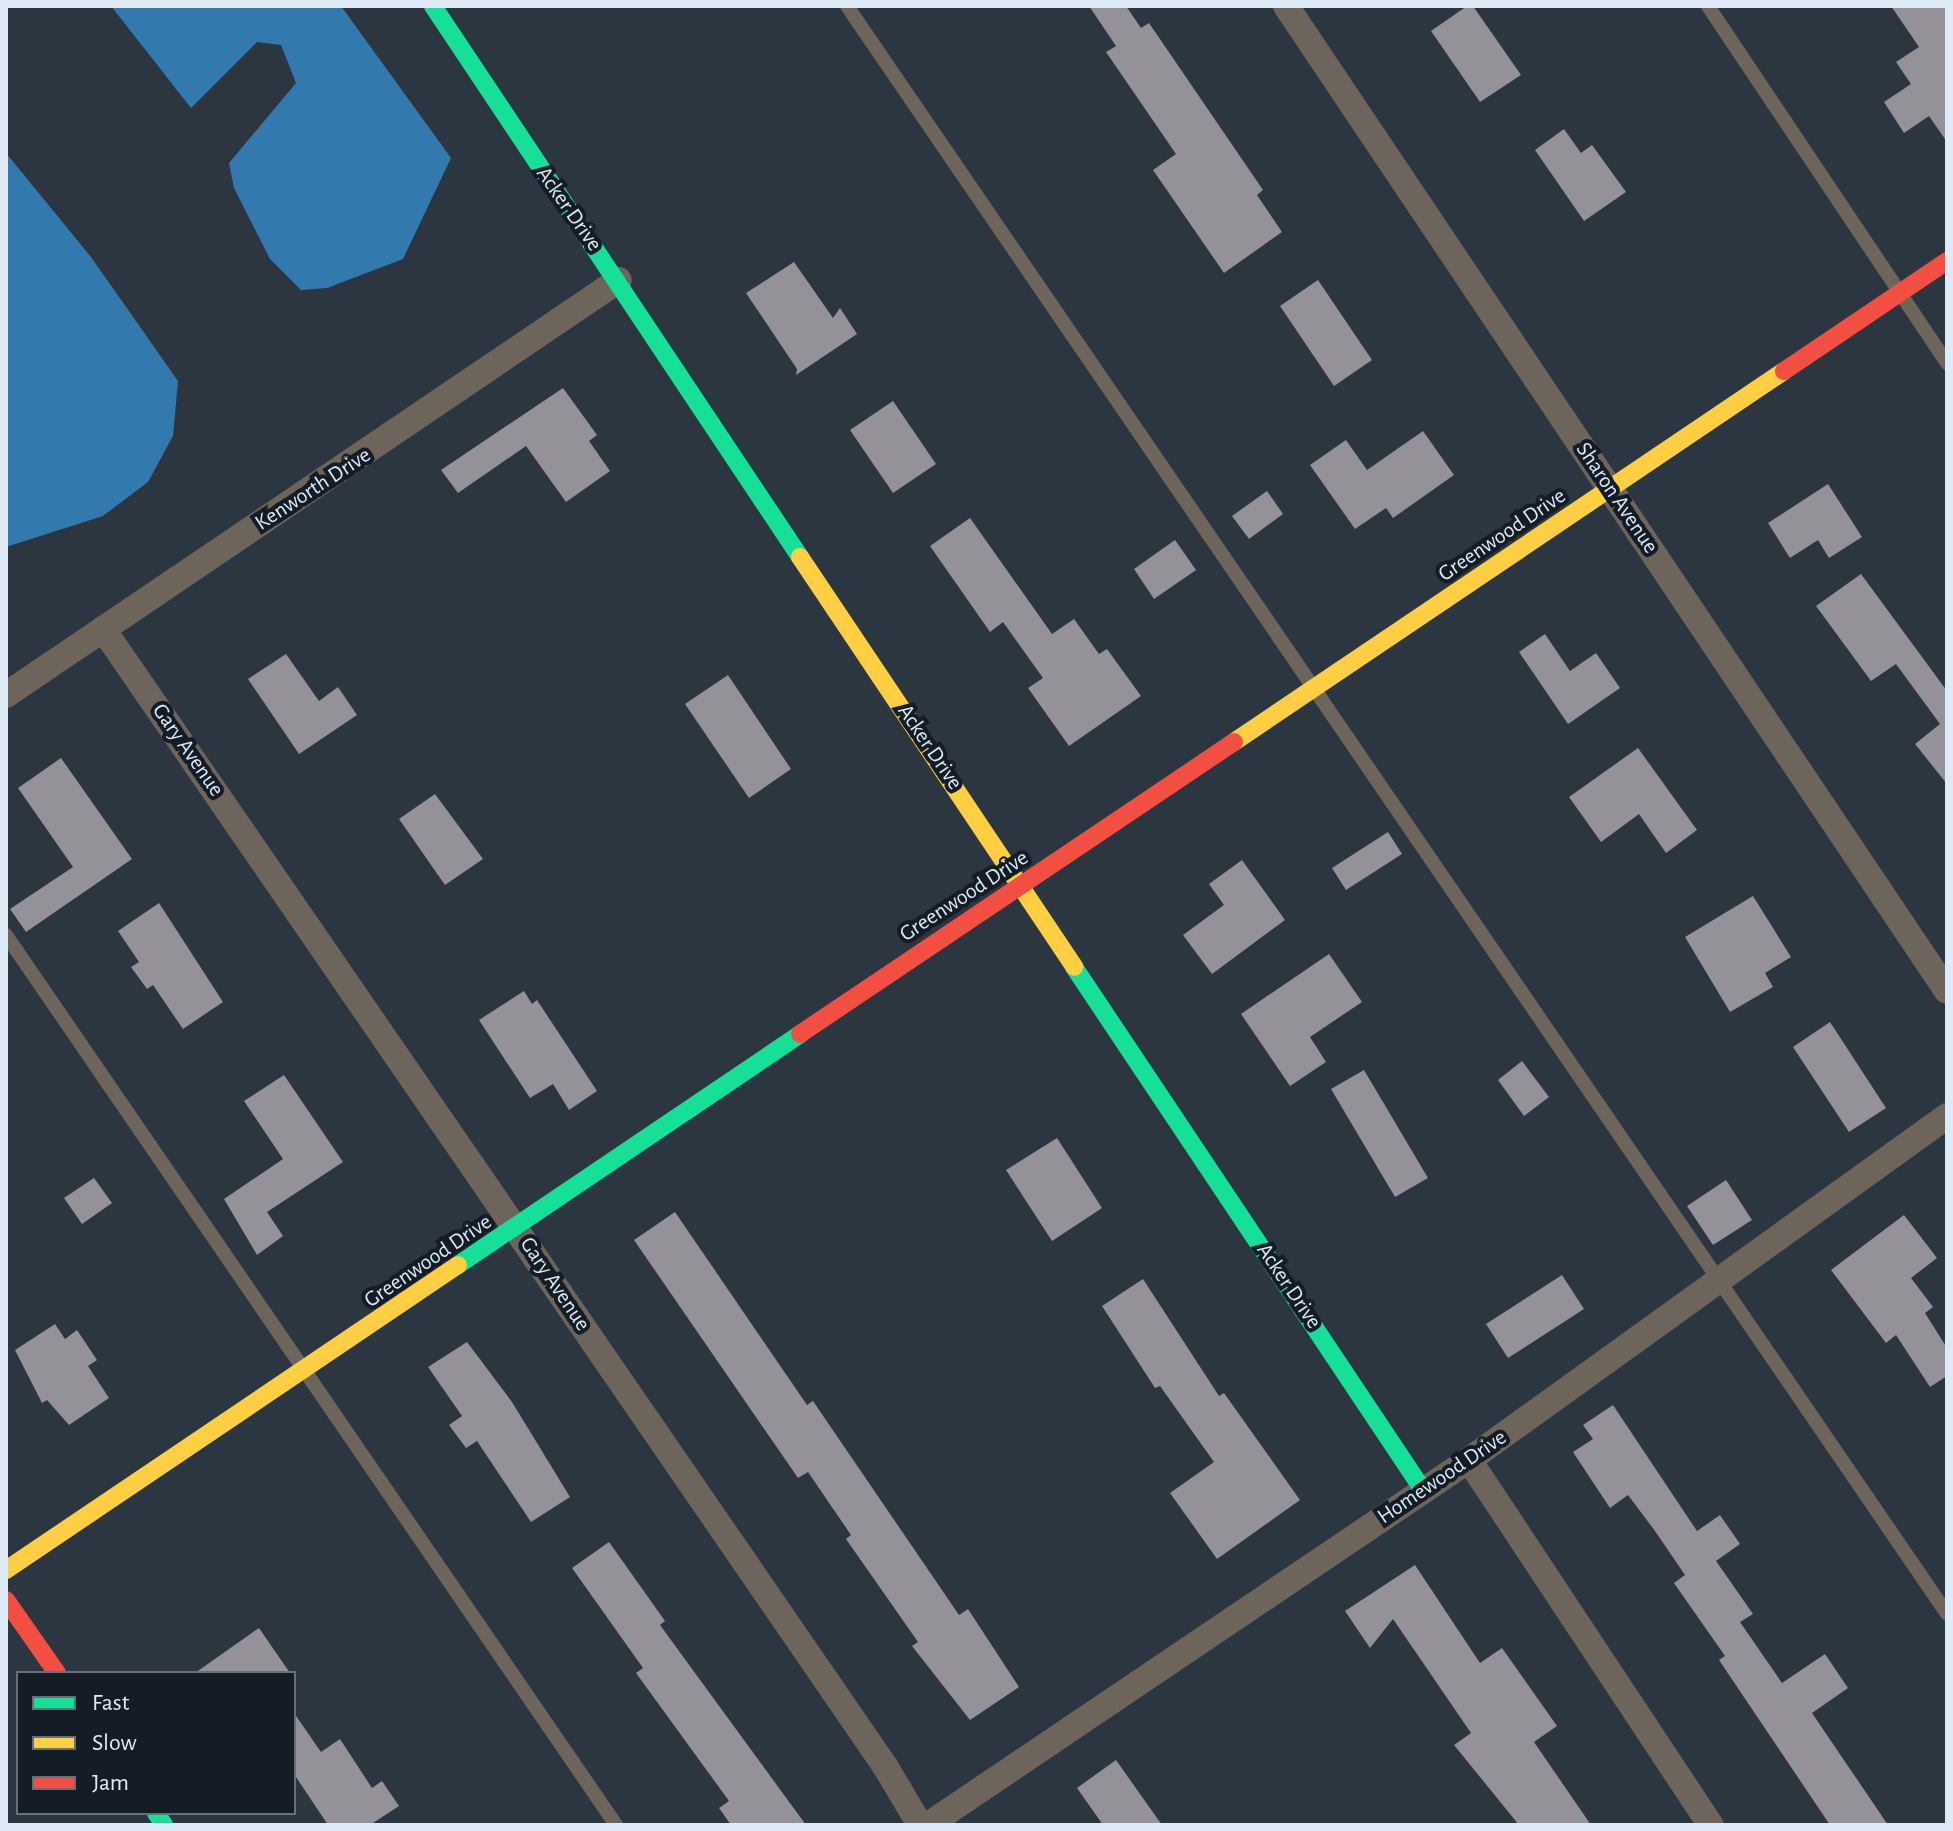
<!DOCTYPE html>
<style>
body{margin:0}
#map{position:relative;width:1953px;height:1831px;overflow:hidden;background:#2b3640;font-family:"Alegreya Sans",sans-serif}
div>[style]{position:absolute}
.water>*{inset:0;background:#327aad}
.building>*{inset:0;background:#949198}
.lane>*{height:14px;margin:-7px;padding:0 7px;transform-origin:7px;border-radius:7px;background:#6d655b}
.street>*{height:26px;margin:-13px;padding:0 13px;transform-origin:13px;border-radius:13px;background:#6d655b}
.fast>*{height:18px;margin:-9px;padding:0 9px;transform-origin:9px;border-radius:9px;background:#16e098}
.slow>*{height:18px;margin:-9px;padding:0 9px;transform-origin:9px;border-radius:9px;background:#ffcf43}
.jam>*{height:18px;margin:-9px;padding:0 9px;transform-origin:9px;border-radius:9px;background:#f24e42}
span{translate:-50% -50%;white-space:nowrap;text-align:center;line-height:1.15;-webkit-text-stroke:8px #141d26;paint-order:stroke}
.street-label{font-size:22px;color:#deebf7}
.frame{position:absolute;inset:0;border:8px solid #deebf7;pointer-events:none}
.legend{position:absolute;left:16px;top:1671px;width:280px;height:144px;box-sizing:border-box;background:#141d26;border:2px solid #656f7a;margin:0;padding:10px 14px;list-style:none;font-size:24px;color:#deebf7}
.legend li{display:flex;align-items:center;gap:16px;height:40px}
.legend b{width:40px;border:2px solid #656f7a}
</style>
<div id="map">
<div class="water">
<i style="clip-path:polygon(111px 6px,341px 6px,451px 158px,403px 259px,327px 288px,301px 290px,270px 259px,234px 188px,229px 163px,296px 83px,281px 45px,257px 42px,191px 108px)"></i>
<i style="clip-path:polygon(6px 153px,91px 257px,178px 381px,173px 436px,148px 482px,103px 516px,6px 547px)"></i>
</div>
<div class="building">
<i style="clip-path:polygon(1089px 6px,1126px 6px,1141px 28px,1149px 23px,1263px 190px,1257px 195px,1282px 232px,1224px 273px,1153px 170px,1176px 154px,1106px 52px,1116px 46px)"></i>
<i style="clip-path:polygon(1467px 6px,1473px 6px,1521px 75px,1480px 102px,1431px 31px)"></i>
<i style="clip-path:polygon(1891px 6px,1947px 6px,1947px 142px,1929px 116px,1904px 133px,1884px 102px,1911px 84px,1896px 62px,1919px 47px)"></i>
<i style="clip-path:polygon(1564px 129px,1581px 153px,1592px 145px,1626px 192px,1584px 221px,1535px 150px)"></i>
<i style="clip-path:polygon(794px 262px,833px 318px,840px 308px,857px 334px,796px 375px,797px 369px,746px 293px)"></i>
<i style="clip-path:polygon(1318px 280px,1372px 360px,1334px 386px,1280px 306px)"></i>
<i style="clip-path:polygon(563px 388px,597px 435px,589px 441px,610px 471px,566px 502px,526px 446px,458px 493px,441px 470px)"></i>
<i style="clip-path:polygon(893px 401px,936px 464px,893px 493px,850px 430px)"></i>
<i style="clip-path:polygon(1423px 431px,1454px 475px,1393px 518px,1386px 508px,1355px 529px,1310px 465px,1346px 440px,1367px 470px)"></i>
<i style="clip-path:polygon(1828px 484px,1862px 537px,1829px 558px,1818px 540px,1790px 558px,1768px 523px)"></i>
<i style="clip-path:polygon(1267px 491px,1283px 514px,1249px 539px,1232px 516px)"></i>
<i style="clip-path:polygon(970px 518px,1052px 634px,1074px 619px,1099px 654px,1107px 649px,1141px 696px,1069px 746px,1028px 688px,1043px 678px,1003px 622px,990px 632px,930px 546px)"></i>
<i style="clip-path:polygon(1175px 540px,1196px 570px,1154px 599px,1134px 569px)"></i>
<i style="clip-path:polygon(1861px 574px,1947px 691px,1947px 784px,1915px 744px,1940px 724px,1896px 664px,1871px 681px,1816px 606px)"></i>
<i style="clip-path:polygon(1545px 634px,1570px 671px,1596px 653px,1620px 688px,1568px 724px,1519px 652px)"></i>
<i style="clip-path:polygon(286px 654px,319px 701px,338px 687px,357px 715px,299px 754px,248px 679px)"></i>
<i style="clip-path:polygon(728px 675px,791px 769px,749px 798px,685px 704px)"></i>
<i style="clip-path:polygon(1638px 748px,1697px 830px,1666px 853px,1639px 814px,1601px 842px,1569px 797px)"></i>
<i style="clip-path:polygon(61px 758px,132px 859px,26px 932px,10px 909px,73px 867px,18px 788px)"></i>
<i style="clip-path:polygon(435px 794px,483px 859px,445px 885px,399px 819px)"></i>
<i style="clip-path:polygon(1388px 832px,1402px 854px,1346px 890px,1332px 868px)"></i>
<i style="clip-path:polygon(1242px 860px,1285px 920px,1212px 974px,1183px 935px,1224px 905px,1209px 884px)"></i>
<i style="clip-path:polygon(1753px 896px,1791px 957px,1765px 973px,1773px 987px,1730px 1012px,1685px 937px)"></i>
<i style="clip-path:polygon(159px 903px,223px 1002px,183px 1029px,153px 985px,147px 989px,131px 967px,139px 962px,118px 931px)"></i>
<i style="clip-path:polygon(1329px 954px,1362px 1002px,1310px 1037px,1326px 1062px,1290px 1086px,1241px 1014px)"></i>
<i style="clip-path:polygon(524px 991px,532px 1004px,537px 1000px,597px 1091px,569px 1110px,553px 1084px,530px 1098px,479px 1020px)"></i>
<i style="clip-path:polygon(1830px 1022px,1886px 1108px,1849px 1132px,1793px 1047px)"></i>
<i style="clip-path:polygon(1522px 1061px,1549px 1097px,1524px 1116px,1498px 1080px)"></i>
<i style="clip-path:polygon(1364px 1070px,1428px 1178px,1395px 1197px,1331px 1089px)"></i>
<i style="clip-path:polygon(284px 1075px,343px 1162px,267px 1212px,283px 1236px,257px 1255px,224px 1199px,283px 1159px,244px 1101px)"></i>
<i style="clip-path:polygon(1057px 1138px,1102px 1208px,1052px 1241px,1006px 1170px)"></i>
<i style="clip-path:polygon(94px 1178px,112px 1203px,82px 1224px,64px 1198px)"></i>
<i style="clip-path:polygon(1726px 1180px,1752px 1220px,1713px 1245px,1687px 1206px)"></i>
<i style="clip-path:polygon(675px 1212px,807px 1405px,813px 1401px,959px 1615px,968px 1609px,1019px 1687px,970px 1720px,912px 1646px,918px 1642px,846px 1539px,851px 1535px,808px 1472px,798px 1478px,634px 1240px)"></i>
<i style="clip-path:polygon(1904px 1215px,1937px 1258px,1911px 1278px,1933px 1307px,1925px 1313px,1947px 1348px,1947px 1376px,1930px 1387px,1896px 1335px,1886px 1343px,1831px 1270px)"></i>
<i style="clip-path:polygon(1562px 1275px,1584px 1309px,1508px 1358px,1486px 1324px)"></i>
<i style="clip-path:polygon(1143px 1279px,1219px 1396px,1224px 1393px,1300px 1500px,1217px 1559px,1170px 1493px,1214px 1462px,1160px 1386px,1155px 1388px,1102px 1306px)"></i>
<i style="clip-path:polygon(55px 1324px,65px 1339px,77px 1330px,97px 1360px,88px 1366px,109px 1398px,69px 1425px,47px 1400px,42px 1403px,15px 1350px)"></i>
<i style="clip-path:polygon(467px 1342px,512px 1402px,570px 1497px,531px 1522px,477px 1441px,466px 1448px,449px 1425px,462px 1416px,428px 1367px)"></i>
<i style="clip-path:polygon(1613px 1405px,1697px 1531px,1720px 1515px,1740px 1544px,1716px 1561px,1753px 1614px,1740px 1622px,1782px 1683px,1825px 1654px,1848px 1688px,1812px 1713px,1888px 1825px,1830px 1825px,1719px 1660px,1725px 1656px,1674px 1583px,1685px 1575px,1655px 1531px,1628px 1495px,1610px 1508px,1573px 1452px,1593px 1439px,1583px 1425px)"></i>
<i style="clip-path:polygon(609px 1542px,665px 1621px,660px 1625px,806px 1825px,731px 1825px,719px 1808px,729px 1801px,636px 1673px,643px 1668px,572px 1568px)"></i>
<i style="clip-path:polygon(1415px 1565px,1480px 1663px,1502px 1648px,1557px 1726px,1534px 1742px,1591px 1825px,1519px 1825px,1454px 1745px,1471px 1733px,1393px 1619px,1370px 1648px,1345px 1611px)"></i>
<i style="clip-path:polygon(259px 1628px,290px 1673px,195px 1673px)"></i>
<i style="clip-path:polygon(294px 1713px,321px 1752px,340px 1739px,372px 1788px,382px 1781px,399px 1806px,370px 1825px,328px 1825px,294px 1774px)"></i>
<i style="clip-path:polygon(1116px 1760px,1162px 1825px,1103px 1825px,1077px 1788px)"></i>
</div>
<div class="lane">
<i style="left:847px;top:6px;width:1948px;rotate:55.62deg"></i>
<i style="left:1708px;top:6px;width:430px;rotate:56.2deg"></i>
<i style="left:6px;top:935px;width:1079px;rotate:55.57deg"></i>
</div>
<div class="street">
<i style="left:1286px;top:6px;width:1186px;rotate:56.14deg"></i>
<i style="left:103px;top:629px;width:1380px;rotate:55.48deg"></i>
<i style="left:885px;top:1766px;width:69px;rotate:59.3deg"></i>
<i style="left:6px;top:695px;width:740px;rotate:-34.1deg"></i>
<i style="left:1469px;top:1460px;width:438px;rotate:56.5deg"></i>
<i style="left:928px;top:1825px;width:653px;rotate:-34.01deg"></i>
<i style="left:1469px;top:1460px;width:589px;rotate:-35.74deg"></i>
</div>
<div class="fast">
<i style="left:433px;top:6px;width:662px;rotate:56.33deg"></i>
<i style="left:1074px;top:967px;width:629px;rotate:56.28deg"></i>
<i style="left:458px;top:1265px;width:413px;rotate:-34deg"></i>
<i style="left:156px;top:1813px;width:14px;rotate:56deg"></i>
</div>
<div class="slow">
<i style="left:800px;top:557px;width:493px;rotate:56.2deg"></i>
<i style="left:1234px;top:742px;width:663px;rotate:-34deg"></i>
<i style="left:6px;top:1570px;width:545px;rotate:-34.01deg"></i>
</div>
<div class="jam">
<i style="left:1784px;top:371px;width:197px;rotate:-34deg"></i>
<i style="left:800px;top:1034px;width:523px;rotate:-33.93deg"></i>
<i style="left:6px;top:1600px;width:89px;rotate:55.1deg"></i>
</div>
<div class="street-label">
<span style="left:569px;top:209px;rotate:55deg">Acker Drive</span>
<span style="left:313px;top:489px;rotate:-33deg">Kenworth Drive</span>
<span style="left:1617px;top:498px;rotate:56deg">Sharon Avenue</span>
<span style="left:1502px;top:535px;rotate:-34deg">Greenwood Drive</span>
<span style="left:930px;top:747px;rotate:56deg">Acker Drive</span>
<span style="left:188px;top:750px;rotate:55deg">Gary Avenue</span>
<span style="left:964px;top:896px;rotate:-33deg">Greenwood Drive</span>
<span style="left:428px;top:1261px;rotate:-34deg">Greenwood Drive</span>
<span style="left:555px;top:1284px;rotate:56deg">Gary Avenue</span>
<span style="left:1289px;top:1286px;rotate:56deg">Acker Drive</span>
<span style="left:1442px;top:1477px;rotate:-34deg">Homewood Drive</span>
</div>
<div class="frame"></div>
<ul class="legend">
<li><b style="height:10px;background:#16e098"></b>Fast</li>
<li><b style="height:10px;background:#ffcf43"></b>Slow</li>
<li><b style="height:10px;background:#f24e42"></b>Jam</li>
</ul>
</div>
